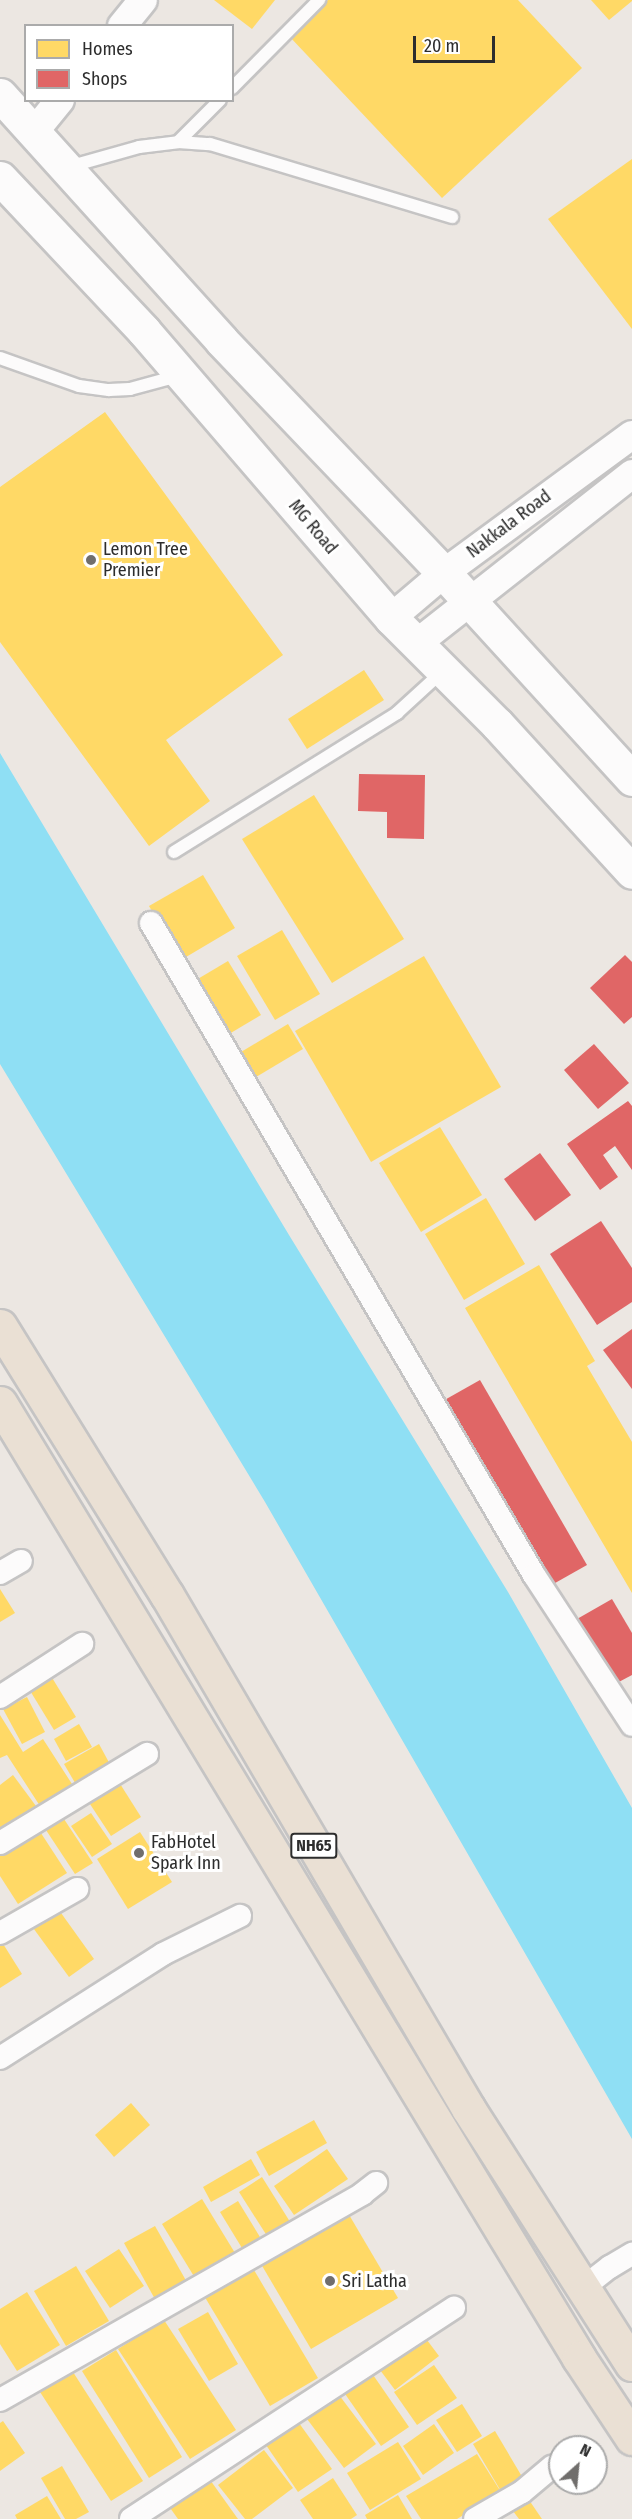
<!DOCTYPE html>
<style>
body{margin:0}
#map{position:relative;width:632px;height:2519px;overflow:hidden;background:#ece7e2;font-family:"Fira Sans Condensed",sans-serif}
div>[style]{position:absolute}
.water>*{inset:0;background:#8fdff4}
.homes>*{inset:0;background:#ffd966}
.shops>*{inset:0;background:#e06666}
.roads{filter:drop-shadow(2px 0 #c5c4c4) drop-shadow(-2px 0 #c5c4c4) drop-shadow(0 2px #c5c4c4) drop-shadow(0 -2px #c5c4c4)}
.service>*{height:12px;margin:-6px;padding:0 6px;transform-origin:6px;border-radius:6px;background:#fcfbfb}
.minor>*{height:22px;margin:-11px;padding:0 11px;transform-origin:11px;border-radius:11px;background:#fcfbfb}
.tertiary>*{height:28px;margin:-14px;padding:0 14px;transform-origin:14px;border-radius:14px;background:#fcfbfb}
.secondary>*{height:33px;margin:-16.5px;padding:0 16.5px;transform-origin:16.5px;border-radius:16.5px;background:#fcfbfb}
.trunk>*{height:33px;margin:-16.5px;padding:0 16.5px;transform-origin:16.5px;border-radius:16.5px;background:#eae0d4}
.dots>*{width:16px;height:16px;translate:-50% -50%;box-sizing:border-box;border:3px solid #fff;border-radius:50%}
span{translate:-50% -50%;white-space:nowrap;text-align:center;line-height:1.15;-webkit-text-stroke:6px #fff;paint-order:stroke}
.shield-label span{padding:2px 4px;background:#fff;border:2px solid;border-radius:4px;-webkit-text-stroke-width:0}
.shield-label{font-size:16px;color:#2d2d2d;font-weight:700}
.street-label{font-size:18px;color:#2d2d2d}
.poi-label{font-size:18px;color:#2d2d2d}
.left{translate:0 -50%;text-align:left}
.legend{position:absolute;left:24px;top:24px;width:210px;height:78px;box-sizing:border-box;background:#fff;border:2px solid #ababab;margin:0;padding:8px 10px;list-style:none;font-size:18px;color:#2d2d2d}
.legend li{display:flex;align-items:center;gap:12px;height:30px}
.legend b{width:30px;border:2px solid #ababab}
.north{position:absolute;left:548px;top:2435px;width:60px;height:60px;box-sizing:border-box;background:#fff;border:2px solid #ababab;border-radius:50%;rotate:27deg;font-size:16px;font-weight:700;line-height:24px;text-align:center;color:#2d2d2d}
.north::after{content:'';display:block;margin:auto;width:21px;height:27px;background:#706e6c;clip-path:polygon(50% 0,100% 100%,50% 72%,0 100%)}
.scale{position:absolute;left:413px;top:36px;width:82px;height:27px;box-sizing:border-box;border:3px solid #2d2d2d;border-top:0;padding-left:8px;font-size:18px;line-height:21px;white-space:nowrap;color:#2d2d2d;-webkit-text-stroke:4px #fff;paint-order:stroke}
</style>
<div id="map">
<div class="water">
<i style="clip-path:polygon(0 753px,289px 1235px,508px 1592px,632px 1808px,632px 2139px,265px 1502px,0 1064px)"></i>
</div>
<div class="homes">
<i style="clip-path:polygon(214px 0,275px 0,252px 29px)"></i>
<i style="clip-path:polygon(328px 0,518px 0,582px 68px,442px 198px,289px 36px)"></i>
<i style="clip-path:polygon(591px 0,632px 0,632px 1px,609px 20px)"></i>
<i style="clip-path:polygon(632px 159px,632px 329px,548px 219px)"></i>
<i style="clip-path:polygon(105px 412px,283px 655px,166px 740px,210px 801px,149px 846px,0 642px,0 487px)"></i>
<i style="clip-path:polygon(364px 670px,384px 700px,307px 749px,288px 719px)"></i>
<i style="clip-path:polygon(314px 795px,404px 939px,332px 983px,242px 839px)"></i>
<i style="clip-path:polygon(203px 875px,235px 928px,181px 960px,149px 906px)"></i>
<i style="clip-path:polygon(282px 930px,320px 994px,275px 1020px,237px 956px)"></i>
<i style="clip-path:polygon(424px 956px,501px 1087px,371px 1162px,295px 1031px)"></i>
<i style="clip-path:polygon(228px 961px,261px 1015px,224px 1037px,191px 983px)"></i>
<i style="clip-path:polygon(288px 1024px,303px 1049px,246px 1083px,231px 1058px)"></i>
<i style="clip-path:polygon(440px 1127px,482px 1195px,421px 1232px,379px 1163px)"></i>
<i style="clip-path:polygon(486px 1198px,525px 1264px,464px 1300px,425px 1234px)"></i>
<i style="clip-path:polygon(539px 1265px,595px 1361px,587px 1366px,632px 1442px,632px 1593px,465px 1308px)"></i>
<i style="clip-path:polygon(0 1589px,15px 1613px,0 1622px)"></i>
<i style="clip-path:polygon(51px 1676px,76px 1717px,54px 1730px,29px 1689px)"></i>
<i style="clip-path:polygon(27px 1697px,45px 1732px,22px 1744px,3px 1709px)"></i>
<i style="clip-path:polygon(0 1715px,23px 1752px,43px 1739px,72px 1784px,40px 1806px,7px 1755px,0 1758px)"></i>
<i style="clip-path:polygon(79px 1724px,92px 1747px,66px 1761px,54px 1739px)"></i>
<i style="clip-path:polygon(99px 1744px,112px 1768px,78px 1788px,64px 1764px)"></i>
<i style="clip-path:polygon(13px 1775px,36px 1806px,0 1833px,0 1785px)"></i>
<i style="clip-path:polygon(117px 1779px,141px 1817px,111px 1836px,86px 1798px)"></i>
<i style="clip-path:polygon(60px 1813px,93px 1863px,75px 1874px,42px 1824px)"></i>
<i style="clip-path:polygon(91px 1813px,112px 1844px,92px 1857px,71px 1826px)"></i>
<i style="clip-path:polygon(37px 1827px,67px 1873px,18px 1904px,0 1876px,0 1851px)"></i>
<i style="clip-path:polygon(140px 1832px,172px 1882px,128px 1909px,97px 1859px)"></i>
<i style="clip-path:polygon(46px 1892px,94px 1959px,69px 1977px,20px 1910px)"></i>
<i style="clip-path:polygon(0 1939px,22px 1974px,0 1988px)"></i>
<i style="clip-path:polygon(131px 2103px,150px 2125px,114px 2157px,95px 2135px)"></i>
<i style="clip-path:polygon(314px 2120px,327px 2143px,269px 2176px,256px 2152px)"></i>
<i style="clip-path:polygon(327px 2149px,348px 2179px,294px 2215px,274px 2186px)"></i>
<i style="clip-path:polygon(251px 2159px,260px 2175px,211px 2202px,203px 2187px)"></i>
<i style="clip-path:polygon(262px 2177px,292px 2225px,269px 2239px,239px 2192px)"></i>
<i style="clip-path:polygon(202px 2199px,235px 2253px,195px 2278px,162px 2224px)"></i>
<i style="clip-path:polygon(238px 2201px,263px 2242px,245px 2253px,220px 2212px)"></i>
<i style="clip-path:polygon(348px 2213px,398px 2298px,311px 2349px,261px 2264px)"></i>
<i style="clip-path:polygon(155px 2226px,188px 2284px,156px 2301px,124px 2243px)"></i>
<i style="clip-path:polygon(119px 2249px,144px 2286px,110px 2308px,85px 2271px)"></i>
<i style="clip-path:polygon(251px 2265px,318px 2378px,270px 2406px,203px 2294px)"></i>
<i style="clip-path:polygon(76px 2266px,109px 2321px,66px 2346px,34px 2291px)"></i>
<i style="clip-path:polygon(27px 2292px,60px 2345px,17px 2371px,0 2344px,0 2309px)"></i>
<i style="clip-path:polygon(208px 2312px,238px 2364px,209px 2381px,178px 2329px)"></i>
<i style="clip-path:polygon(164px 2320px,236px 2430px,190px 2459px,118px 2349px)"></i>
<i style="clip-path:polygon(424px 2336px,439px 2356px,395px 2390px,380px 2370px)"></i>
<i style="clip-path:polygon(116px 2350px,182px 2457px,149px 2478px,82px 2371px)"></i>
<i style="clip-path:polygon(434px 2365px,457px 2398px,417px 2425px,394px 2392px)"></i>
<i style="clip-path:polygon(369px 2369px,409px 2427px,381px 2446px,341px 2388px)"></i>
<i style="clip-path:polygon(73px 2372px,143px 2481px,111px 2501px,40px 2392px)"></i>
<i style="clip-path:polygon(336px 2391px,376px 2444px,344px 2468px,304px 2415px)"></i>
<i style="clip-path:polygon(462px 2404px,482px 2436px,457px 2452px,436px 2420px)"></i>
<i style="clip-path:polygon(3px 2421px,25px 2453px,0 2471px,0 2423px)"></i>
<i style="clip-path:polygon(299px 2423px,332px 2469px,298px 2492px,266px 2445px)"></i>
<i style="clip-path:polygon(434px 2424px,454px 2453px,423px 2475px,403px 2446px)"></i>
<i style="clip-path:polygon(495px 2431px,524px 2480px,502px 2493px,473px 2444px)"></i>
<i style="clip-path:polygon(398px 2442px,421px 2479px,370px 2510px,347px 2473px)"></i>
<i style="clip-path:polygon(264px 2450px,293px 2488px,252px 2519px,245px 2519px,218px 2485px)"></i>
<i style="clip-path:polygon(477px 2454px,501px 2492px,457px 2519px,421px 2519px,406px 2496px)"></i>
<i style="clip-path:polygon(62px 2466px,89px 2512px,76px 2519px,65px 2519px,41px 2478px)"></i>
<i style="clip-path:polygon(208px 2477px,238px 2519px,178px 2519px,168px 2505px)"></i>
<i style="clip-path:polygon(333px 2478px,357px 2515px,351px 2519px,313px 2519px,300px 2500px)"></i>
<i style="clip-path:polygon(398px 2495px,412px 2519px,367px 2519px,365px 2515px)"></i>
<i style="clip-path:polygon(47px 2496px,61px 2519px,17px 2519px,15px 2515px)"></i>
<i style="clip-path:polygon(529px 2500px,542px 2519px,519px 2519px,513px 2511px)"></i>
</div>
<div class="shops">
<i style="clip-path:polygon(359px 774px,425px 775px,424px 839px,387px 838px,387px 812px,358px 811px)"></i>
<i style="clip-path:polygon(625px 955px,632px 962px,632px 1017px,624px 1024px,590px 988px)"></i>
<i style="clip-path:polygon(594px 1044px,629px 1083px,598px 1109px,564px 1070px)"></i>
<i style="clip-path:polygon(628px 1101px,632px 1106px,632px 1170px,615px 1146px,603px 1155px,618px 1177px,600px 1190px,567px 1144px)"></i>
<i style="clip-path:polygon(540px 1153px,571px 1195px,535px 1221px,504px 1179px)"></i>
<i style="clip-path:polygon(601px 1221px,632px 1268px,632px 1302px,597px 1325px,550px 1254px)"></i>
<i style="clip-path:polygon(632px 1329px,632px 1389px,603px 1350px)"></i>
<i style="clip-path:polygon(480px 1380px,587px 1565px,548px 1587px,441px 1402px)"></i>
<i style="clip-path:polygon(612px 1599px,632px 1633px,632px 1675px,615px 1684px,577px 1619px)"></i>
</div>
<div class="roads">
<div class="service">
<i style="left:232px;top:88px;width:124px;rotate:-45.3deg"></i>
<i style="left:178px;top:142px;width:59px;rotate:-45deg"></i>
<i style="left:68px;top:167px;width:74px;rotate:-15.7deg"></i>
<i style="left:139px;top:147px;width:39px;rotate:-7deg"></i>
<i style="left:178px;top:142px;width:32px;rotate:4deg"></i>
<i style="left:210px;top:144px;width:253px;rotate:16.8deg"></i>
<i style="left:0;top:358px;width:84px;rotate:19.5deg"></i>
<i style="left:79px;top:386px;width:30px;rotate:8deg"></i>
<i style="left:109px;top:390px;width:21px;rotate:-3deg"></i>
<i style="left:130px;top:389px;width:50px;rotate:-15.2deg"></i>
<i style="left:174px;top:852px;width:263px;rotate:-31.9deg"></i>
<i style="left:397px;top:713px;width:62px;rotate:-42.4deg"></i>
</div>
<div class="minor">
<i style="left:151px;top:923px;width:756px;rotate:59.57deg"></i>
<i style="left:534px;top:1575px;width:179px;rotate:56.8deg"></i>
<i style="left:0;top:1573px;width:24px;rotate:-30deg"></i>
<i style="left:0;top:1697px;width:98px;rotate:-32.9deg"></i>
<i style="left:0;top:1843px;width:172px;rotate:-31.2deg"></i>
<i style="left:0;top:1933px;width:89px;rotate:-29.7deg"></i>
<i style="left:0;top:2058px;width:193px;rotate:-32.5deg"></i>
<i style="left:163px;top:1954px;width:86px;rotate:-26.3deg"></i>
<i style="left:584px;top:2287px;width:33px;rotate:-38deg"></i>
<i style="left:610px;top:2267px;width:26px;rotate:-31deg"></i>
<i style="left:0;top:2400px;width:417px;rotate:-29.6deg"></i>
<i style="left:362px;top:2194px;width:18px;rotate:-38deg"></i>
<i style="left:131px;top:2519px;width:386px;rotate:-33.2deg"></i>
<i style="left:475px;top:2519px;width:54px;rotate:-29.9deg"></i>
<i style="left:522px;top:2492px;width:40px;rotate:-40deg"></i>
</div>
<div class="tertiary">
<i style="left:122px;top:26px;width:33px;rotate:-51deg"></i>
<i style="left:34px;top:132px;width:41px;rotate:-50.9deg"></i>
<i style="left:391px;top:618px;width:70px;rotate:-40.3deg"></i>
<i style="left:444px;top:573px;width:233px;rotate:-36.3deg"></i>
<i style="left:416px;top:644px;width:275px;rotate:-38.2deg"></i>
</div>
<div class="secondary">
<i style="left:0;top:95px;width:330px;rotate:47.9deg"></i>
<i style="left:221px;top:340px;width:323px;rotate:46.3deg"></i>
<i style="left:444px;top:573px;width:279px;rotate:47.6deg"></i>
<i style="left:0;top:178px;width:210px;rotate:46.7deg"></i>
<i style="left:144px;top:331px;width:379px;rotate:49.3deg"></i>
<i style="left:391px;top:618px;width:150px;rotate:45deg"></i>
<i style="left:497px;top:724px;width:200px;rotate:47.6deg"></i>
</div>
<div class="trunk">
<i style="left:0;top:1326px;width:317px;rotate:58.2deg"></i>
<i style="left:167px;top:1595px;width:595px;rotate:59.6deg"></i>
<i style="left:468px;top:2108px;width:304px;rotate:57.4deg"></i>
<i style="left:0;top:1403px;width:1117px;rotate:58.77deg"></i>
<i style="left:579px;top:2358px;width:96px;rotate:56.5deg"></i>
</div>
</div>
<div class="dots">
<i style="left:91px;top:560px;background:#706e6c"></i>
<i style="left:139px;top:1853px;background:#706e6c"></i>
<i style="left:330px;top:2281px;background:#706e6c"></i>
</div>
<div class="shield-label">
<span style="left:314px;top:1846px">NH65</span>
</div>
<div class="street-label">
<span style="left:509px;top:524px;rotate:-37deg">Nakkala Road</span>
<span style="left:313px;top:527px;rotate:50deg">MG Road</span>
</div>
<div class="poi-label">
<span class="left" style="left:103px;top:560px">Lemon Tree<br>Premier</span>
<span class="left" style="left:151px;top:1853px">FabHotel<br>Spark Inn</span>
<span class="left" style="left:342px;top:2281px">Sri Latha</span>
</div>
<ul class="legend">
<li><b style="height:16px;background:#ffd966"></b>Homes</li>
<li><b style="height:16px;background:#e06666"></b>Shops</li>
</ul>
<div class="north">N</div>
<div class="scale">20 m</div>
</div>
